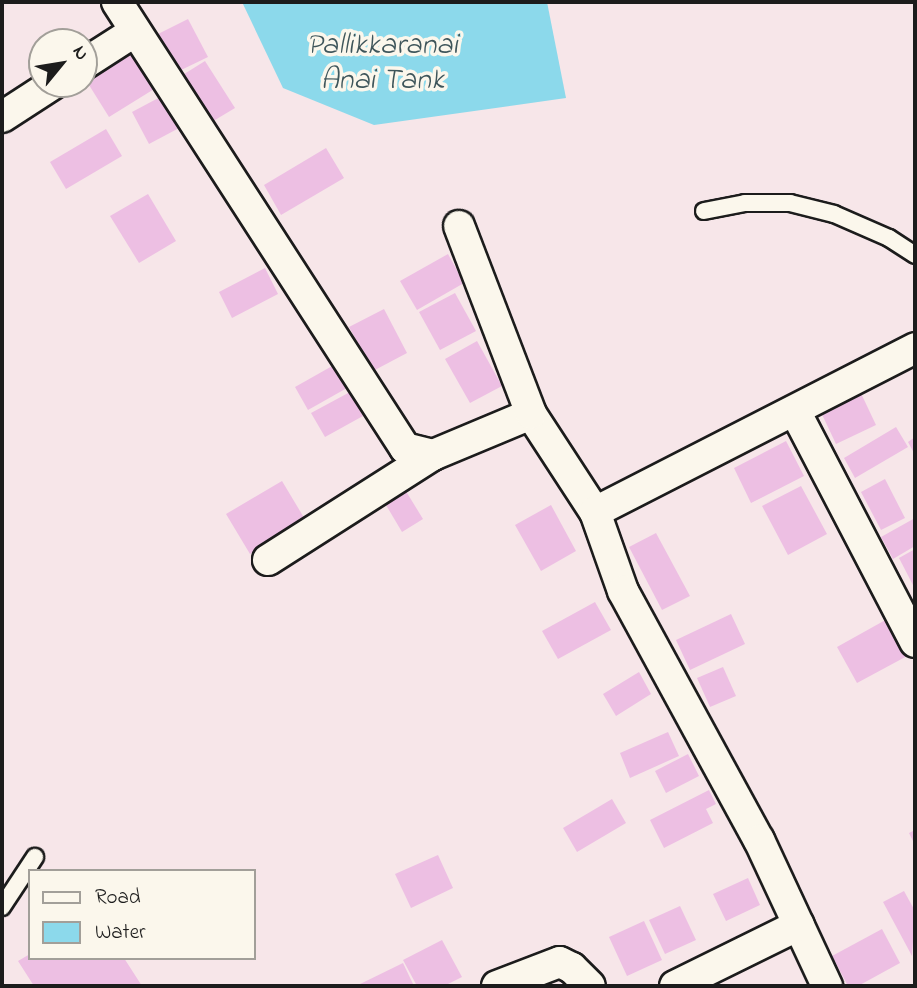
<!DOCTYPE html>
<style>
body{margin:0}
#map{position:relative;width:917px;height:988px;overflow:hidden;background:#f7e6e9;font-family:"Indie Flower",sans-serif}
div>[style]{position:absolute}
.water>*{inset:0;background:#8cd9eb}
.building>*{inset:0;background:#edbfe3}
.roads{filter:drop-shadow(2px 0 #1c1c1c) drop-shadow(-2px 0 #1c1c1c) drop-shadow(0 2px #1c1c1c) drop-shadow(0 -2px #1c1c1c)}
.service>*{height:16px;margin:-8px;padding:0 8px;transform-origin:8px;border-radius:8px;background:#fbf7ec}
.minor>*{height:30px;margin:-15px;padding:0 15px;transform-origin:15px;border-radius:15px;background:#fbf7ec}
span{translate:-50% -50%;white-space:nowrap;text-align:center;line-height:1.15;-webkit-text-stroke:7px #fbf7ec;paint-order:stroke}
.water-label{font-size:30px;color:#3e555a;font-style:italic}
.frame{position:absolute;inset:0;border:4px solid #1c1c1c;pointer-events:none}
.legend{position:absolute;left:28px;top:869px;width:228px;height:91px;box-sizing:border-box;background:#fbf7ec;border:2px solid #a29f99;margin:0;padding:9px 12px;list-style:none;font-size:21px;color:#1c1c1c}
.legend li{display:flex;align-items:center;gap:14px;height:35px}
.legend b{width:35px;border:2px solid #a29f99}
.north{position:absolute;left:28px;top:28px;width:70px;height:70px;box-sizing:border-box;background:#fbf7ec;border:2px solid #a29f99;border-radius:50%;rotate:60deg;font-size:19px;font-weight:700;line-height:28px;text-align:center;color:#1c1c1c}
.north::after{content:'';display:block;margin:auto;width:24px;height:32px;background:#1c1c1c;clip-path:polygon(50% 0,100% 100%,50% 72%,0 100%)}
</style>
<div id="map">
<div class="water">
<i style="clip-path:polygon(242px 2px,547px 2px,566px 98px,374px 125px,283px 88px)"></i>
</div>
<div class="building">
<i style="clip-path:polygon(188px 19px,208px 57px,177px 72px,158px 34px)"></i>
<i style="clip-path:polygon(131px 42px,159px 86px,109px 117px,84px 77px)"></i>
<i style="clip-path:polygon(205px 61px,235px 108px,210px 123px,181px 76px)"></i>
<i style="clip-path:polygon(164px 95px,181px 127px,149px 144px,132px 112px)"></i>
<i style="clip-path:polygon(106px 129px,122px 156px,66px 189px,50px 162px)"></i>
<i style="clip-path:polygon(326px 148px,344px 178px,281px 215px,264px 185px)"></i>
<i style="clip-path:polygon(148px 194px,176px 241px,139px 263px,110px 216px)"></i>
<i style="clip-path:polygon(448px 254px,464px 283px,417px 310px,400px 281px)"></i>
<i style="clip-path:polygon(265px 268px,278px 294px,232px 318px,219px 292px)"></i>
<i style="clip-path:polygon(455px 293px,476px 331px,440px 350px,419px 312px)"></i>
<i style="clip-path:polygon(384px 309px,407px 353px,373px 371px,349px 327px)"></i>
<i style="clip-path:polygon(477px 341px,502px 386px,470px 403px,445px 359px)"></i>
<i style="clip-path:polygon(334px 365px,347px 388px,308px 410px,295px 387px)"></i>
<i style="clip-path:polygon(858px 387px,876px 425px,836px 444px,818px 406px)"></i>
<i style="clip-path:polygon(350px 392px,363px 416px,325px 437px,311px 413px)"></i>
<i style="clip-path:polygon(896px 427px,908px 447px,855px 478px,844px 458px)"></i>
<i style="clip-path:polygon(915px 437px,915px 455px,908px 442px)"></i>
<i style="clip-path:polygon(786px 441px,804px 476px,751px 503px,734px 468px)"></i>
<i style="clip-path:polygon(885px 479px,905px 518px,881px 530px,861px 492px)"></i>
<i style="clip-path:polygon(282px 481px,306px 521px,250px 554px,226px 514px)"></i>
<i style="clip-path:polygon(801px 486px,827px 534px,788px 555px,762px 506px)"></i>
<i style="clip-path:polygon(404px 488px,423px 519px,402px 532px,383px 500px)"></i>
<i style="clip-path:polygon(551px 505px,576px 551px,541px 571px,515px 525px)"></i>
<i style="clip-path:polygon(915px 518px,915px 546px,893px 559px,881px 537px)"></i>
<i style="clip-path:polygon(656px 533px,690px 596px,662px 610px,629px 547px)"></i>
<i style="clip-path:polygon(915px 549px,915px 589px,899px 558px)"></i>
<i style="clip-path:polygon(595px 602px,611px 630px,558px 659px,542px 631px)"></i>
<i style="clip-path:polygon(731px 614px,745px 644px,690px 670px,676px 640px)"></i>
<i style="clip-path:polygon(889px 618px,909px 655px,857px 683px,837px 647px)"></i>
<i style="clip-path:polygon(723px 667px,736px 696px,710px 707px,697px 678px)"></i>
<i style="clip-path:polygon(639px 672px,651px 694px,616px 716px,603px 694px)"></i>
<i style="clip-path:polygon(668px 732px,679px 756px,630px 778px,620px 753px)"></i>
<i style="clip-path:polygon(688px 754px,699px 776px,666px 793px,655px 771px)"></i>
<i style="clip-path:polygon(709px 790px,716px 804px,706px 809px,713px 823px,664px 848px,650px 820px)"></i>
<i style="clip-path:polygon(612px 799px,626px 823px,577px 852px,563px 828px)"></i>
<i style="clip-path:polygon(915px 830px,915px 845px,909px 833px)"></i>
<i style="clip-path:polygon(438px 855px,453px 888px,411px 908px,395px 874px)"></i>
<i style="clip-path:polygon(748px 878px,760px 905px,726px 921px,713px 894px)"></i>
<i style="clip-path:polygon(904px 891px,915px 911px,912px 956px,883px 902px)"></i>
<i style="clip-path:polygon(680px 906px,696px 940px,665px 954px,649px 920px)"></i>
<i style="clip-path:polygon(644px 921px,662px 960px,627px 976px,609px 937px)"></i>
<i style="clip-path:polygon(882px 929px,900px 963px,858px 986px,848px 986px,832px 956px)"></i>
<i style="clip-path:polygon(442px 940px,462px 977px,444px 986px,417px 986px,403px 960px)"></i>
<i style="clip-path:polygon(30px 954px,30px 958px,124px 958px,142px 986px,34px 986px,18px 961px)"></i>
<i style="clip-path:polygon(403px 963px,414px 986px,356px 986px)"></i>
</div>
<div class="roads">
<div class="service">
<i style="left:704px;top:211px;width:42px;rotate:-11deg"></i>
<i style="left:745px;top:203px;width:45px"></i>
<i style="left:790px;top:203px;width:45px;rotate:14deg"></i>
<i style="left:834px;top:214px;width:60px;rotate:23.6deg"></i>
<i style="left:889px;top:238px;width:31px;rotate:33deg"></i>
<i style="left:2px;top:907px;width:60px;rotate:-56.6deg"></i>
</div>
<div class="minor">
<i style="left:117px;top:2px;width:531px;rotate:57.15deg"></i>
<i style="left:405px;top:448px;width:29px;rotate:14deg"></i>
<i style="left:433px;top:455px;width:106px;rotate:-22.7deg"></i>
<i style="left:531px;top:414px;width:117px;rotate:56.9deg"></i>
<i style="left:595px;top:512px;width:84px;rotate:70.5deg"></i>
<i style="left:623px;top:591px;width:284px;rotate:61.4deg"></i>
<i style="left:759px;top:840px;width:161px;rotate:65deg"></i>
<i style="left:84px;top:64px;width:59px;rotate:-32.6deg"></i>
<i style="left:2px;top:117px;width:61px;rotate:-32.9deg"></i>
<i style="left:459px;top:226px;width:201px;rotate:69deg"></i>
<i style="left:796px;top:413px;width:258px;rotate:62.5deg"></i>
<i style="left:595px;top:512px;width:360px;rotate:-27.1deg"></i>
<i style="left:268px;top:560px;width:196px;rotate:-32.5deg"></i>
<i style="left:497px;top:986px;width:67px;rotate:-20.9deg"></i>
<i style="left:560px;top:962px;width:13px;rotate:27deg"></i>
<i style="left:572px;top:968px;width:25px;rotate:45deg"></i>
<i style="left:675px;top:986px;width:138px;rotate:-26.2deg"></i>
</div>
</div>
<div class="water-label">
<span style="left:382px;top:63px">Pallikkaranai<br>Anai Tank</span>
</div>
<div class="frame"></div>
<ul class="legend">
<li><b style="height:9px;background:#fbf7ec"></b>Road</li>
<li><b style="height:19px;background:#8cd9eb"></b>Water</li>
</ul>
<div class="north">N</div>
</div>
